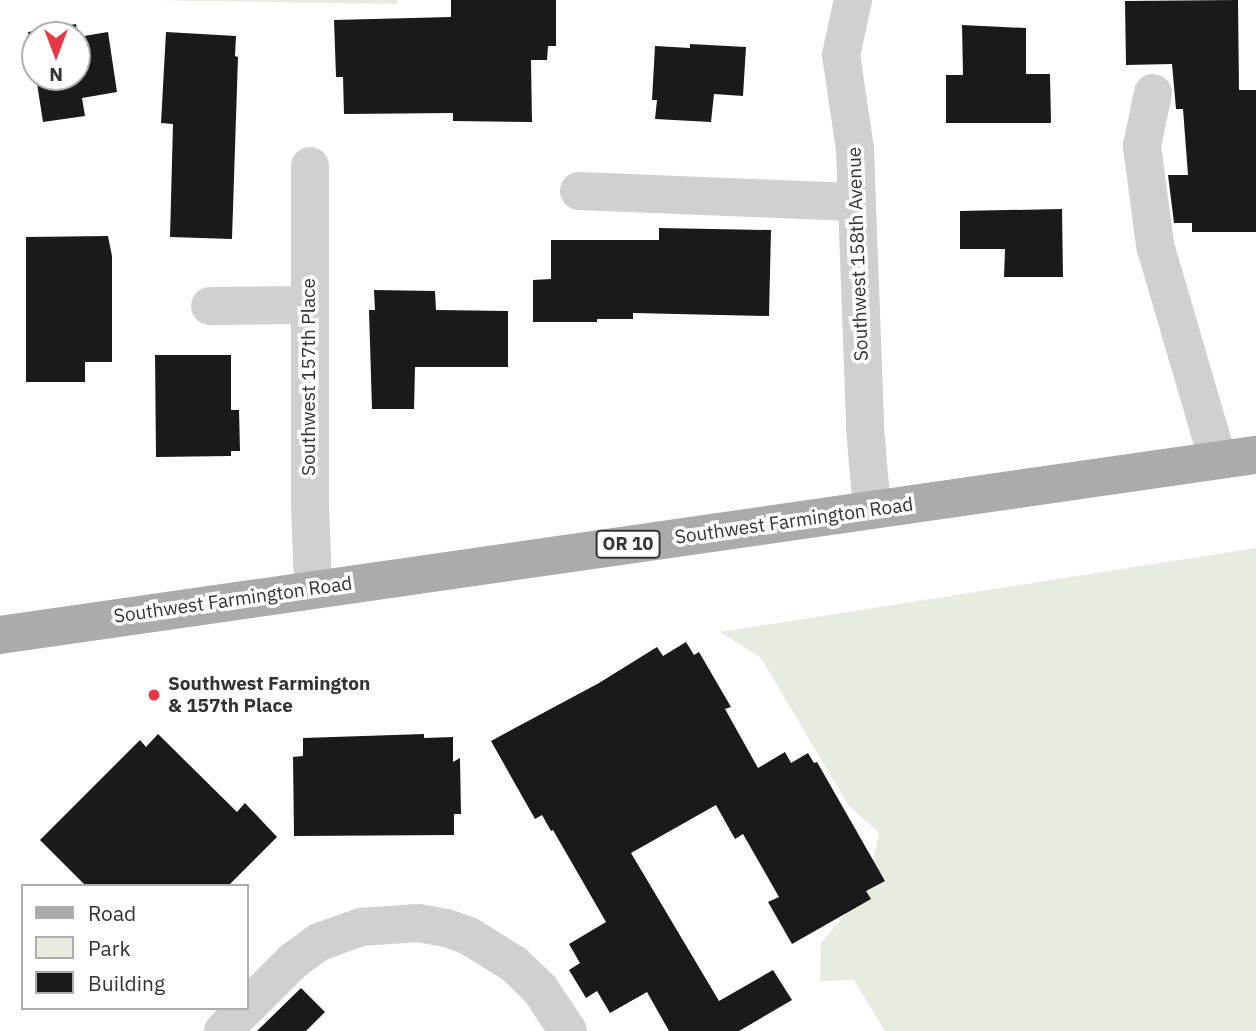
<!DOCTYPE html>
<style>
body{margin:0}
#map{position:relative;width:1256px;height:1031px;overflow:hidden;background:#fff;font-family:"IBM Plex Sans",sans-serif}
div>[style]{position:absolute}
.green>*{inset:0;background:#e6ecdf}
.building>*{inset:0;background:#1a1a1a}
.minor>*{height:38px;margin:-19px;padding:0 19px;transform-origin:19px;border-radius:19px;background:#d0d0d0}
.major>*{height:38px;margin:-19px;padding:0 19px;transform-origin:19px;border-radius:19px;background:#ababab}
.dots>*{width:19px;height:19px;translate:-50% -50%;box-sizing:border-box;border:4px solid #fff;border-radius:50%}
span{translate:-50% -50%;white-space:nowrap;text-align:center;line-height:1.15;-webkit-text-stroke:7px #fff;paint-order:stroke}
.shield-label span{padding:2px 5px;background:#fff;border:2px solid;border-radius:5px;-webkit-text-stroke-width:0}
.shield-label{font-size:18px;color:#333;font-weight:700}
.street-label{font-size:19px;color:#333}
.poi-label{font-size:19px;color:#333;font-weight:700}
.left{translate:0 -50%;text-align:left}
.legend{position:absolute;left:21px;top:884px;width:228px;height:126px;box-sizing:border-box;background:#fff;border:2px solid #adadad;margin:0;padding:9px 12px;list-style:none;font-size:21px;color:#333}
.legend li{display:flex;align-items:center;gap:14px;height:35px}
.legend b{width:35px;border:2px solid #adadad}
.north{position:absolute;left:21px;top:21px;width:70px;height:70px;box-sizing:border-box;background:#fff;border:2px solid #adadad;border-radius:50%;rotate:180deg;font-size:19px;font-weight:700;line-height:28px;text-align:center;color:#333}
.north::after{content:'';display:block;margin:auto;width:24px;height:32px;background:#e63946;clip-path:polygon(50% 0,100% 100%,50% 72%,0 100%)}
</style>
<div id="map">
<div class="green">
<i style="clip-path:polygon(152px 0,397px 0,397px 4px)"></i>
<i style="clip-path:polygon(1256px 548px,1256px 1031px,885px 1031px,854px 980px,820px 981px,821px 943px,868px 886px,879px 833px,848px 805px,761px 658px,720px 632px)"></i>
</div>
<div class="building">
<i style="clip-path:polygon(451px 0,556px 0,556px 46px,548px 46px,547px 60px,531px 60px,532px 122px,453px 121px,453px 113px,344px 114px,343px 77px,336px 77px,334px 20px,451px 17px)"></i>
<i style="clip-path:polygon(1238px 0,1239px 90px,1256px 90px,1256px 232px,1192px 232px,1192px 223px,1174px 223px,1168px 175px,1188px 175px,1183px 109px,1176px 109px,1172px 64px,1126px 65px,1125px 1px)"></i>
<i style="clip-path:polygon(76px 24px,78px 37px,108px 32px,117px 92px,82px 98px,85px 116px,43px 122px,36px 77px,77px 77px,77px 35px,35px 35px,35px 73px,28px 32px)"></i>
<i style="clip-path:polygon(962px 25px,1026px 28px,1026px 74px,1050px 74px,1051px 123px,946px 123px,946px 75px,963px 75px)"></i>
<i style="clip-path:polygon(166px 32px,236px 36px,235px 56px,238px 57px,232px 239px,170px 237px,173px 124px,161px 123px)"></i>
<i style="clip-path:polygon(690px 44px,746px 47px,743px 96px,714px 94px,711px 122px,655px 119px,657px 100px,652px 100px,655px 46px,690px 48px)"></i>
<i style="clip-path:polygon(1062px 209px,1063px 277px,1004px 277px,1005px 249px,960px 249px,960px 211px)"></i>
<i style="clip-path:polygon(659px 228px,771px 230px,769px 316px,633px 313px,633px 319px,597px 319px,597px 322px,533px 322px,533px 280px,551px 279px,551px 240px,659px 240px)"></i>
<i style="clip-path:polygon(108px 236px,112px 256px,112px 362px,85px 362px,85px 382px,26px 382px,26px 237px)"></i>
<i style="clip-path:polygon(374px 290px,435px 291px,436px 310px,508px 311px,508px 367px,415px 367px,414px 409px,372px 409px,369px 310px,375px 310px)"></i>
<i style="clip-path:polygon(155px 355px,231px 355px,231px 410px,239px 410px,240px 451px,231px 451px,231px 456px,156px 457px)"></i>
<i style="clip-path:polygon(686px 642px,694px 655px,699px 652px,731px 707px,725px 709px,758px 768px,785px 752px,791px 763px,808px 753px,814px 763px,817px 762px,885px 881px,866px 891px,871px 899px,792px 944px,768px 902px,779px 897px,743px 834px,735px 839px,716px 805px,631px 853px,719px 1001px,773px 970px,792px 1000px,739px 1031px,669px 1031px,647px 992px,610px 1013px,597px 991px,586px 998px,569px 970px,580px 963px,569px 944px,606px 922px,553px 830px,551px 831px,542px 815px,535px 819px,491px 741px,599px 683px,657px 647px,663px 656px)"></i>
<i style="clip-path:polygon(158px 734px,237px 812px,245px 803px,277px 837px,228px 886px,86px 886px,40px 840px,140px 740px,146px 747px)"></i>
<i style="clip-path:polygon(424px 734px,424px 738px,453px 737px,453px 762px,460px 758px,461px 814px,454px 814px,454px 835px,294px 836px,293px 757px,303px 756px,303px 738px)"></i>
<i style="clip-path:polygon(301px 988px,325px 1012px,306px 1031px,257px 1031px)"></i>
</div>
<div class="minor">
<i style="left:853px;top:0;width:56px;rotate:102.3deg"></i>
<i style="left:841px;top:55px;width:95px;rotate:81.5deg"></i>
<i style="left:855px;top:149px;width:279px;rotate:87.9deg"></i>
<i style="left:865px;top:428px;width:82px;rotate:85.1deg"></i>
<i style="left:1153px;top:93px;width:54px;rotate:101.7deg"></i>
<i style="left:1142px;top:146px;width:100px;rotate:82.5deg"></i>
<i style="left:1155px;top:245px;width:224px;rotate:73.7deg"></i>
<i style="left:310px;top:166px;width:339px;rotate:90deg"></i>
<i style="left:310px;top:505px;width:83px;rotate:87.9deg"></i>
<i style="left:579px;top:191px;width:278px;rotate:2.3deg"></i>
<i style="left:210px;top:306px;width:99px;rotate:-0.6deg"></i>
<i style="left:247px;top:1007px;width:65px;rotate:-45deg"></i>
<i style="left:293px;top:961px;width:32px;rotate:-36deg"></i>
<i style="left:319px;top:942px;width:45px;rotate:-19.7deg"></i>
<i style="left:361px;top:927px;width:57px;rotate:-4deg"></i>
<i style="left:418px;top:923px;width:29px;rotate:10deg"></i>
<i style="left:447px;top:928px;width:23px;rotate:20deg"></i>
<i style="left:469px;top:936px;width:53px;rotate:31.9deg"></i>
<i style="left:514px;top:964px;width:36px;rotate:44deg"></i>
<i style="left:540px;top:989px;width:50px;rotate:56.3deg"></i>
<i style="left:223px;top:1031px;width:32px;rotate:-46deg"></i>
</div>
<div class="major">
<i style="left:0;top:635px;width:1269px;rotate:-8.16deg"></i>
</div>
<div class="dots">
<i style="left:154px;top:695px;background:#e63946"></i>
</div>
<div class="shield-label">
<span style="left:628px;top:544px">OR 10</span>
</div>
<div class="street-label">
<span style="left:858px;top:254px;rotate:-92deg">Southwest 158th Avenue</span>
<span style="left:309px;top:377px;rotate:-90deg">Southwest 157th Place</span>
<span style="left:794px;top:521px;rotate:-8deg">Southwest Farmington Road</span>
<span style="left:233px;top:600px;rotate:-8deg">Southwest Farmington Road</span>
</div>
<div class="poi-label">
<span class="left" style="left:168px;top:695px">Southwest Farmington<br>&amp; 157th Place</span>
</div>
<ul class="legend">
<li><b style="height:9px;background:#ababab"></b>Road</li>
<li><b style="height:19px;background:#e6ecdf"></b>Park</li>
<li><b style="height:19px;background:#1a1a1a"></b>Building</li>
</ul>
<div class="north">N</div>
</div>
